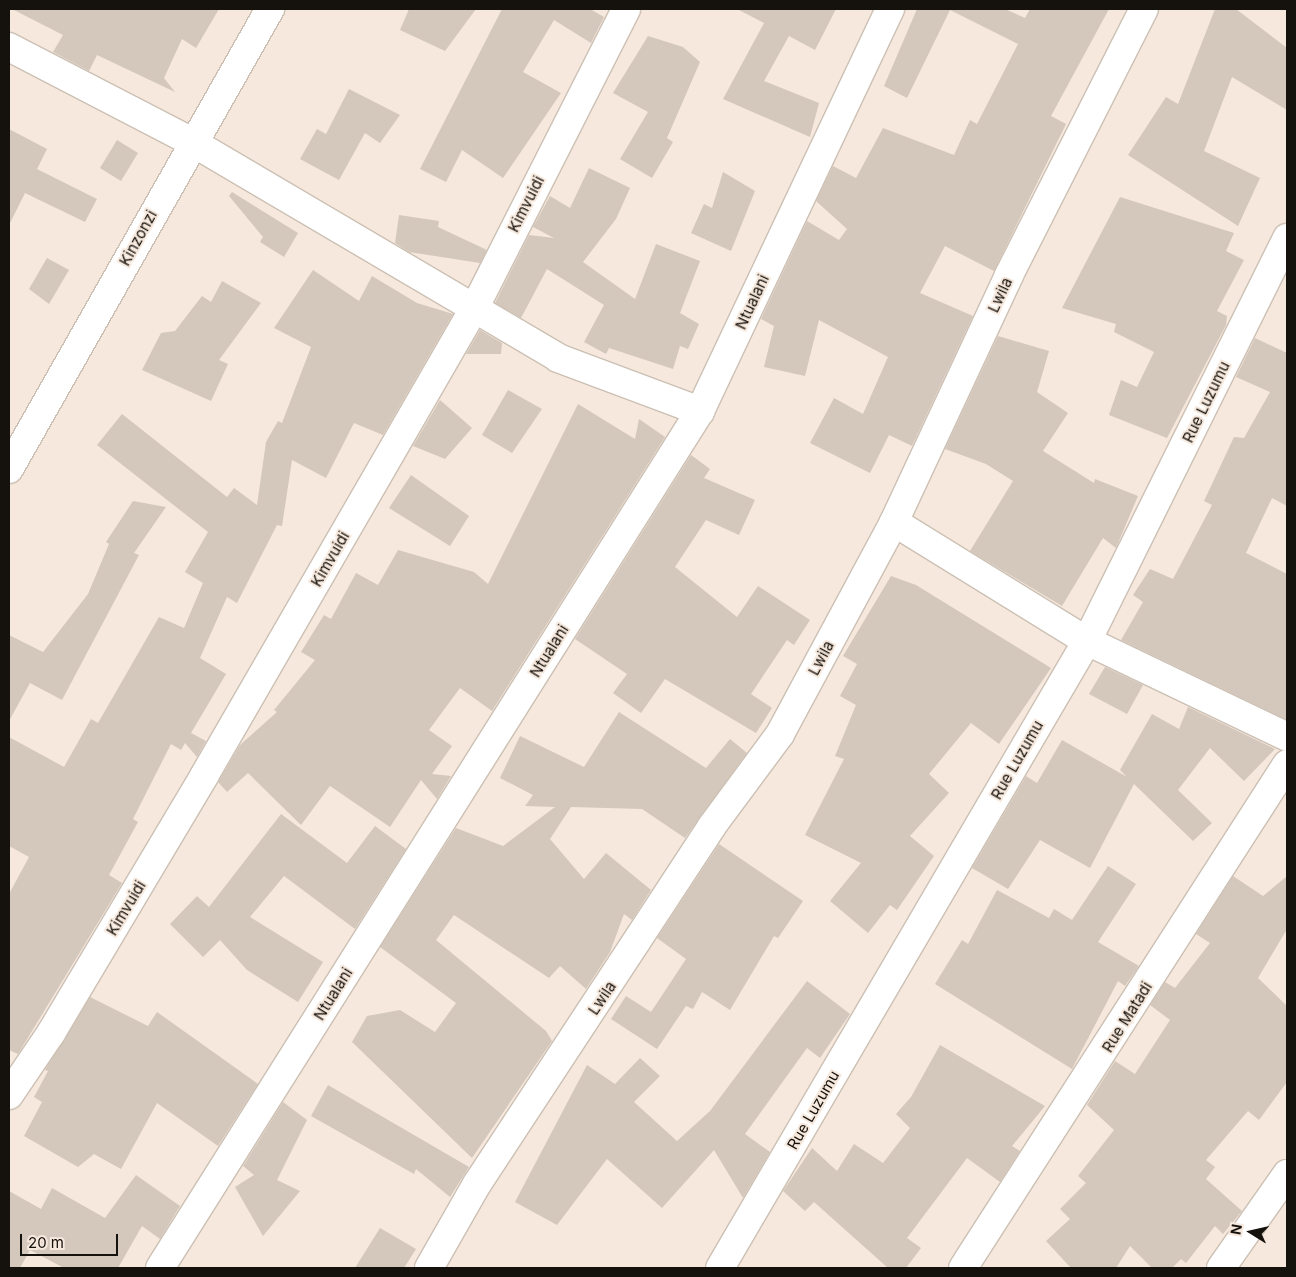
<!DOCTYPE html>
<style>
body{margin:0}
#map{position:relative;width:1296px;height:1277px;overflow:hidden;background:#f6e8dc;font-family:Inter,sans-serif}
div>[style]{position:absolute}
.building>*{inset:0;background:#d4c7bb}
.roads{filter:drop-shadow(1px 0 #ccc0b4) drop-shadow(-1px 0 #ccc0b4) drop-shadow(0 1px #ccc0b4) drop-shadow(0 -1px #ccc0b4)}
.street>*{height:28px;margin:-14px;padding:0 14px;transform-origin:14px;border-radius:14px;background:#fff}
span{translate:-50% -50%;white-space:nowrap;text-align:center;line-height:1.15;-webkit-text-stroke:4px #f6e8dc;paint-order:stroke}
.street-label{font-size:15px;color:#15110c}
.frame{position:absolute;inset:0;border:10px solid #15110c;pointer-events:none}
.north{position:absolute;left:1226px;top:1207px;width:50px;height:50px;-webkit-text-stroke:4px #f6e8dc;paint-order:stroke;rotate:280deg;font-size:14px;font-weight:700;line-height:20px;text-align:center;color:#15110c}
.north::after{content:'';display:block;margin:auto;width:18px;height:22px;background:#15110c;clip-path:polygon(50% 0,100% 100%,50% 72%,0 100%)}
.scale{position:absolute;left:20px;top:1234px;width:98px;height:22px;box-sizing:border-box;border:2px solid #15110c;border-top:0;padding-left:6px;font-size:15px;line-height:18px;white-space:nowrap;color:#15110c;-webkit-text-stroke:4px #f6e8dc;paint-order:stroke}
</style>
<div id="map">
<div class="building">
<i style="clip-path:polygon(12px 9px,219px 9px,196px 48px,182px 39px,164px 78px,175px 92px,97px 55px,89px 71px,53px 52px,63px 35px)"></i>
<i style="clip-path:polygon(409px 9px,476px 9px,445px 51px,400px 30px)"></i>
<i style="clip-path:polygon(502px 9px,590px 9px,604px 17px,591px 43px,554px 20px,523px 72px,561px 93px,503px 178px,462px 150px,446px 182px,420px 169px)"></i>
<i style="clip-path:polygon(737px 9px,836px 9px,815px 50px,789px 36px,764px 81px,819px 103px,810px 137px,723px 99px,764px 23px)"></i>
<i style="clip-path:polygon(917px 9px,1005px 9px,1025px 18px,1030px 9px,1109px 9px,1051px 116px,1066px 124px,994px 271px,945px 246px,920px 293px,973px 316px,912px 446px,889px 435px,870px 473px,810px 443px,834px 398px,863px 414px,888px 357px,819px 320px,805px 376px,764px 367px,774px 326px,761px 319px,807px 221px,839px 240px,847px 229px,816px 201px,833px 166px,856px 178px,883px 128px,954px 155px,970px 120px,977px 124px,1018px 44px,950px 10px,907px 98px,884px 86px)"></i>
<i style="clip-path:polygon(1215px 9px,1236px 9px,1287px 48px,1287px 110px,1232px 77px,1204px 151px,1260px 178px,1238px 226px,1128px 155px,1166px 97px,1178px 104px)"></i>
<i style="clip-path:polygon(648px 36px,683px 47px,700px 62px,667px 138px,673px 142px,652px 178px,620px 159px,648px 112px,613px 93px)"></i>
<i style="clip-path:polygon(349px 89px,400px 115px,380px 143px,365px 133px,339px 180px,300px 159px,317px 129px,326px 134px)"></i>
<i style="clip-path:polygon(9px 129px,47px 149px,37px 169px,97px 199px,85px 222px,25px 193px,9px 225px)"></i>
<i style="clip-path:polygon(117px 140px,138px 153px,121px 181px,100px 168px)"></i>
<i style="clip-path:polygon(589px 168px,630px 188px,616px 219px,583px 262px,635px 299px,656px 244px,700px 261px,680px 313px,699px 324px,688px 349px,680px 346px,673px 369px,609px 348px,606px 354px,584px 342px,604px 305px,547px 269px,521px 318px,495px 303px,529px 235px,554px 238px,533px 227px,550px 196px,570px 208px)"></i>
<i style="clip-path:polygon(723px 172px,755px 191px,731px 251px,691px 233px,704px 204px,712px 208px)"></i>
<i style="clip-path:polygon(232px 192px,298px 233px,284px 257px,260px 242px,263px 237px,229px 196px)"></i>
<i style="clip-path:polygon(1120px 197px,1234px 233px,1226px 251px,1244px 260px,1217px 311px,1227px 316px,1226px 325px,1167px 438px,1109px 415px,1121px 380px,1137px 387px,1154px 352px,1114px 332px,1116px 324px,1062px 308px)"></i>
<i style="clip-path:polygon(399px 215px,439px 221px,438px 227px,487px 250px,468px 287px,480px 263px,409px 252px,395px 243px)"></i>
<i style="clip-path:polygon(47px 258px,69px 270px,49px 304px,29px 289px)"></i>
<i style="clip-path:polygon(313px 270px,359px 301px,372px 276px,417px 303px,453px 314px,383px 435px,354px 423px,326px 478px,292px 460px,282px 526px,277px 525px,237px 603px,227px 597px,200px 658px,226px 674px,191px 733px,206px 741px,197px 757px,185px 743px,181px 750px,171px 744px,133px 819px,138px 822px,109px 875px,122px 883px,18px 1054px,9px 1050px,9px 894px,29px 857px,9px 846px,9px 737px,64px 767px,91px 719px,98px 723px,159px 617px,184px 628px,203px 583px,185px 572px,208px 532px,97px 445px,122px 414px,227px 497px,234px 488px,257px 505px,266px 442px,278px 421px,282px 423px,311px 347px,274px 328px)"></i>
<i style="clip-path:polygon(222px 281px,261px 303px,219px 360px,228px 364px,211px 401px,142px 370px,161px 333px,175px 331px,202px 296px,211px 302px)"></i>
<i style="clip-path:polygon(480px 330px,502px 343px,501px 354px,466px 354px)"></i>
<i style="clip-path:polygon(998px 336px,1049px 351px,1037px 392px,1068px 413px,1043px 451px,1094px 483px,1095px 479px,1138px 496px,1116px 548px,1103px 538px,1062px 606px,970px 551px,1013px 481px,986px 464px,945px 449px)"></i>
<i style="clip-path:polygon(1255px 338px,1287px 353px,1287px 506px,1272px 498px,1246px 553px,1287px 574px,1287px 720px,1121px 640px,1143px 602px,1133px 595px,1150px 569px,1173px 579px,1212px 505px,1204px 501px,1234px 437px,1244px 438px,1270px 392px,1236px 377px)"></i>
<i style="clip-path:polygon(508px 390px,542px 409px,512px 453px,482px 435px)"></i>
<i style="clip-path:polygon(440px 400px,472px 428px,445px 459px,413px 446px)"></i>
<i style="clip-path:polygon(578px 404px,635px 439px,639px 419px,665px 437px,492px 711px,460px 688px,429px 730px,452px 746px,432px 774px,451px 776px,437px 799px,421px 780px,390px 827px,330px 786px,301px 825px,248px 773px,227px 792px,218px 782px,240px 745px,277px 712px,274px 710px,315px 660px,301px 652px,324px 615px,331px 619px,356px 573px,378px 585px,398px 550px,474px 572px,488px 584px)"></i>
<i style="clip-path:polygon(691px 455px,710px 469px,704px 478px,755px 500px,739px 535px,706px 520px,675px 567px,737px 617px,758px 586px,810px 620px,794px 645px,787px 640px,751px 694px,772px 708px,756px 733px,665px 679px,641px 713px,613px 693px,627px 674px,575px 639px)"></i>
<i style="clip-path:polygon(411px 475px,469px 516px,450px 546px,389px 508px)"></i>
<i style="clip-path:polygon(133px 501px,166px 507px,134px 553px,139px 555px,62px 700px,30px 683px,9px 721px,9px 635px,43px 652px,88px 594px,109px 544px,106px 542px)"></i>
<i style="clip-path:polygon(891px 576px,916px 585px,1051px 668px,999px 744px,971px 723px,929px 774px,949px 793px,910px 836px,934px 856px,897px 910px,890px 905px,868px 933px,830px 901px,861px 863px,805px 835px,844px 759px,835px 756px,856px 705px,840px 696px,857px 664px,843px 656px)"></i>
<i style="clip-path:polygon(1105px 667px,1143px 685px,1127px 714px,1089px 694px)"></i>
<i style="clip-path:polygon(1188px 707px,1275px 749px,1244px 781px,1210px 748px,1178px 790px,1212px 823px,1193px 841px,1134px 784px,1090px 868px,1040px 840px,1008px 889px,972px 868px,1026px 776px,1037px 783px,1062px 740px,1127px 777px,1120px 770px,1152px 714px,1179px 729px)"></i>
<i style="clip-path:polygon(619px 712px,706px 768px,730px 739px,747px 753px,685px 838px,642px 809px,571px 807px,550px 839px,584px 879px,606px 853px,651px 890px,632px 920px,624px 914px,610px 952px,586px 989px,560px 966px,549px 978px,454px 915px,436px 940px,546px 1031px,552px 1041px,472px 1158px,352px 1042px,367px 1016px,400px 1010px,435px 1032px,456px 1003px,380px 947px,456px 828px,503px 846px,555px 807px,525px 806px,533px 795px,500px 778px,520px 736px,584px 767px)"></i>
<i style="clip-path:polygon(281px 814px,347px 863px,375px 826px,406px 849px,355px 929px,284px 876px,250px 917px,323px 962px,298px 1002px,247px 970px,220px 940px,203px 957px,170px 924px,197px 896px,209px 907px)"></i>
<i style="clip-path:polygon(719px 844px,803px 901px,778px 938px,774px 936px,730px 1010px,702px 992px,693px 1009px,686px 1006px,657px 1049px,611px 1019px,626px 996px,651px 1012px,686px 959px,657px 938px)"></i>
<i style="clip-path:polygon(1108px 866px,1136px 884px,1098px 942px,1139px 966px,1125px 986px,1118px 981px,1072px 1069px,935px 984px,962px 940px,968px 944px,997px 890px,1049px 918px,1054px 909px,1072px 920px)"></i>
<i style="clip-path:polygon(1233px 876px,1263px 896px,1287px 876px,1287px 929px,1258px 978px,1287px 1006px,1287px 1082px,1259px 1120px,1248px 1111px,1206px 1160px,1215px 1167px,1206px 1179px,1242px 1211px,1223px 1234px,1215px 1226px,1186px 1263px,1181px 1259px,1172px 1268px,1152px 1268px,1130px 1246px,1116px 1268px,1071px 1268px,1046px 1241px,1070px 1219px,1060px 1209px,1086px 1183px,1078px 1176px,1114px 1130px,1087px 1105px,1115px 1061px,1135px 1074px,1170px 1020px,1150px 1005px,1165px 982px,1175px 988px,1210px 943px,1196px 934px)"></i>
<i style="clip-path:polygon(807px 981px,850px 1014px,820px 1058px,807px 1048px,745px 1134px,770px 1152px,743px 1198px,714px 1150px,662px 1208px,607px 1159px,557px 1225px,515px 1202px,587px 1065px,615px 1084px,640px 1058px,660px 1076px,634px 1102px,677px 1141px,710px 1111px)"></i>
<i style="clip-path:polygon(90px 997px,148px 1026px,157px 1012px,258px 1084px,218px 1146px,157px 1103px,121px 1169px,94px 1154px,78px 1167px,24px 1136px,42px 1102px,34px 1097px,48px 1071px,45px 1070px)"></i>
<i style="clip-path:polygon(940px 1045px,1045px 1106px,1012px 1146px,1020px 1151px,1000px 1182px,967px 1158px,907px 1238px,921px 1248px,906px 1268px,888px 1268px,814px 1202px,805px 1211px,783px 1191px,812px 1148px,837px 1171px,854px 1144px,883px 1163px,910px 1128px,896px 1114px,911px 1097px)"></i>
<i style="clip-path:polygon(328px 1085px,469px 1167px,450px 1197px,416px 1169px,414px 1174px,311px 1116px)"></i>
<i style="clip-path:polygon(283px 1102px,307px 1120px,277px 1180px,300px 1191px,263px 1236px,235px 1187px,254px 1175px,243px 1166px)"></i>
<i style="clip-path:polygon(136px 1175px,180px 1206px,160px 1239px,142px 1226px,118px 1268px,64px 1268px,30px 1250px,20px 1268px,9px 1268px,9px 1191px,41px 1209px,52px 1188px,105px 1218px)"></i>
<i style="clip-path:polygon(380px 1228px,416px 1249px,404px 1268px,355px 1268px)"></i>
</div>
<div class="roads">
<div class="street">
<i style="left:9px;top:47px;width:206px;rotate:27.4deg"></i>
<i style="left:192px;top:142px;width:425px;rotate:30.5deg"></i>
<i style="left:558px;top:358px;width:152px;rotate:20.5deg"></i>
<i style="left:9px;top:469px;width:529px;rotate:-60.43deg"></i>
<i style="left:894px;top:522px;width:227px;rotate:31.7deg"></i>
<i style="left:1087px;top:641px;width:222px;rotate:25.6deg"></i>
<i style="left:9px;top:1095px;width:75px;rotate:-55.9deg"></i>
<i style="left:51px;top:1033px;width:299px;rotate:-59.2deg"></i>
<i style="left:204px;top:776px;width:542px;rotate:-59.98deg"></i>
<i style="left:475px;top:307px;width:334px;rotate:-63.1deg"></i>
<i style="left:160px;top:1268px;width:1013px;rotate:-57.78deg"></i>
<i style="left:700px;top:411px;width:445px;rotate:-64.7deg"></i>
<i style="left:429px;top:1268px;width:97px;rotate:-60.3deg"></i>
<i style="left:477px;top:1184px;width:428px;rotate:-56.7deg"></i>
<i style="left:712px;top:826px;width:114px;rotate:-53.5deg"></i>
<i style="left:780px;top:734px;width:241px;rotate:-61.7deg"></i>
<i style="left:894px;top:522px;width:272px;rotate:-65deg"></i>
<i style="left:1009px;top:275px;width:298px;rotate:-63.1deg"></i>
<i style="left:720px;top:1268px;width:727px;rotate:-59.66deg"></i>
<i style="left:1087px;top:641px;width:450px;rotate:-63.6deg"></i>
<i style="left:963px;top:1268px;width:599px;rotate:-57.26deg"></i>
<i style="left:1221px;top:1268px;width:115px;rotate:-54.9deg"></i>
</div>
</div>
<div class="street-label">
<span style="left:526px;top:204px;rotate:-63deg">Kimvuidi</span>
<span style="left:138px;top:238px;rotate:-61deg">Kinzonzi</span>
<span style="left:1000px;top:295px;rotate:-65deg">Lwila</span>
<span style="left:752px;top:302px;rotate:-65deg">Ntualani</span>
<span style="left:1206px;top:402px;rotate:-64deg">Rue Luzumu</span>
<span style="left:330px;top:559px;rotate:-60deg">Kimvuidi</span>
<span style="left:549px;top:651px;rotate:-58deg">Ntualani</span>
<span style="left:821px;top:658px;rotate:-62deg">Lwila</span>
<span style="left:1017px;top:760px;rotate:-60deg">Rue Luzumu</span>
<span style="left:126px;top:908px;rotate:-59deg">Kimvuidi</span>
<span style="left:333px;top:994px;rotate:-58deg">Ntualani</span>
<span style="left:602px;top:998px;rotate:-56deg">Lwila</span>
<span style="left:1127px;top:1017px;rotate:-58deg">Rue Matadi</span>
<span style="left:813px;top:1110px;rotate:-60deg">Rue Luzumu</span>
</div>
<div class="frame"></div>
<div class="north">N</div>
<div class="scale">20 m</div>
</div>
